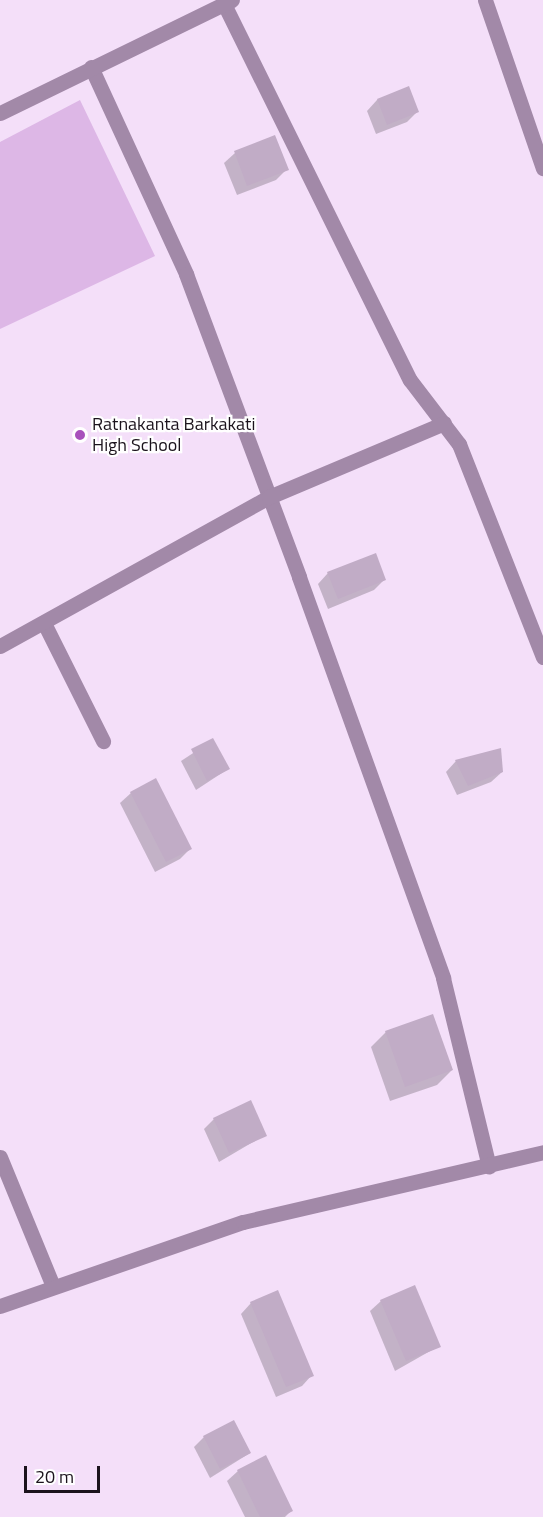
<!DOCTYPE html>
<style>
body{margin:0}
#map{position:relative;width:543px;height:1517px;overflow:hidden;background:#f4dff9;font-family:"Titillium Web",sans-serif}
div>[style]{position:absolute}
.green>*{inset:0;background:#ddb7e6}
.shadow>*{inset:0;background:#0003}
.building>*{inset:0;background:#c1acc6}
.minor>*{height:15px;margin:-7.5px;padding:0 7.5px;transform-origin:7.5px;border-radius:7.5px;background:#a289a8}
.dots>*{width:16px;height:16px;translate:-50% -50%;box-sizing:border-box;border:3px solid #fff;border-radius:50%}
span{translate:-50% -50%;white-space:nowrap;text-align:center;line-height:1.15;-webkit-text-stroke:4.5px #fff;paint-order:stroke}
.poi-label{font-size:18px;color:#1b131c}
.left{translate:0 -50%;text-align:left}
.scale{position:absolute;left:24px;top:1466px;width:76px;height:27px;box-sizing:border-box;border:3px solid #1b131c;border-top:0;padding-left:8px;font-size:18px;line-height:21px;white-space:nowrap;color:#1b131c;-webkit-text-stroke:4px #fff;paint-order:stroke}
</style>
<div id="map">
<div class="green">
<i style="clip-path:polygon(80px 100px,155px 256px,0 329px,0 142px)"></i>
</div>
<div class="shadow">
<i style="clip-path:polygon(408px 88px,417px 112px,407px 122px,376px 134px,367px 111px,377px 100px)"></i>
<i style="clip-path:polygon(235px 153px,287px 169px,276px 180px,237px 195px,224px 163px)"></i>
<i style="clip-path:polygon(328px 573px,385px 579px,374px 590px,328px 609px,318px 584px)"></i>
<i style="clip-path:polygon(213px 740px,228px 769px,196px 790px,181px 761px)"></i>
<i style="clip-path:polygon(456px 761px,502px 772px,491px 782px,457px 795px,446px 772px)"></i>
<i style="clip-path:polygon(131px 793px,190px 849px,180px 859px,155px 872px,120px 803px)"></i>
<i style="clip-path:polygon(386px 1032px,452px 1070px,437px 1085px,390px 1101px,371px 1047px)"></i>
<i style="clip-path:polygon(214px 1119px,265px 1135px,219px 1162px,204px 1129px)"></i>
<i style="clip-path:polygon(381px 1301px,439px 1346px,395px 1371px,370px 1311px)"></i>
<i style="clip-path:polygon(251px 1303px,312px 1375px,302px 1386px,276px 1397px,241px 1314px)"></i>
<i style="clip-path:polygon(204px 1437px,250px 1453px,210px 1478px,194px 1447px)"></i>
<i style="clip-path:polygon(238px 1471px,291px 1511px,285px 1517px,245px 1517px,227px 1481px)"></i>
</div>
<div class="building">
<i style="clip-path:polygon(409px 86px,419px 112px,387px 125px,377px 99px)"></i>
<i style="clip-path:polygon(275px 135px,289px 170px,247px 186px,234px 151px)"></i>
<i style="clip-path:polygon(376px 553px,386px 580px,338px 599px,327px 572px)"></i>
<i style="clip-path:polygon(213px 738px,230px 769px,207px 781px,191px 749px)"></i>
<i style="clip-path:polygon(501px 748px,503px 772px,468px 786px,455px 760px)"></i>
<i style="clip-path:polygon(156px 778px,192px 849px,166px 862px,130px 792px)"></i>
<i style="clip-path:polygon(433px 1014px,453px 1070px,405px 1087px,385px 1031px)"></i>
<i style="clip-path:polygon(251px 1100px,267px 1136px,229px 1153px,213px 1118px)"></i>
<i style="clip-path:polygon(415px 1285px,441px 1347px,406px 1361px,380px 1300px)"></i>
<i style="clip-path:polygon(278px 1290px,314px 1376px,286px 1387px,250px 1302px)"></i>
<i style="clip-path:polygon(234px 1420px,251px 1453px,220px 1469px,203px 1436px)"></i>
<i style="clip-path:polygon(266px 1455px,293px 1511px,281px 1517px,260px 1517px,237px 1470px)"></i>
</div>
<div class="minor">
<i style="left:485px;top:0;width:178px;rotate:71deg"></i>
<i style="left:224px;top:4px;width:419px;rotate:63.7deg"></i>
<i style="left:410px;top:380px;width:81px;rotate:52.6deg"></i>
<i style="left:459px;top:444px;width:229px;rotate:68.5deg"></i>
<i style="left:91px;top:67px;width:228px;rotate:65.3deg"></i>
<i style="left:186px;top:274px;width:323px;rotate:69.5deg"></i>
<i style="left:299px;top:577px;width:426px;rotate:70.2deg"></i>
<i style="left:443px;top:978px;width:194px;rotate:76.3deg"></i>
<i style="left:0;top:113px;width:258px;rotate:-26deg"></i>
<i style="left:45px;top:625px;width:130px;rotate:63.4deg"></i>
<i style="left:0;top:646px;width:308px;rotate:-29deg"></i>
<i style="left:269px;top:497px;width:190px;rotate:-22.9deg"></i>
<i style="left:0;top:1157px;width:139px;rotate:67.7deg"></i>
<i style="left:0;top:1306px;width:257px;rotate:-19.1deg"></i>
<i style="left:243px;top:1222px;width:308px;rotate:-13.1deg"></i>
</div>
<div class="dots">
<i style="left:80px;top:435px;background:#a850bc"></i>
</div>
<div class="poi-label">
<span class="left" style="left:92px;top:435px">Ratnakanta Barkakati<br>High School</span>
</div>
<div class="scale">20 m</div>
</div>
